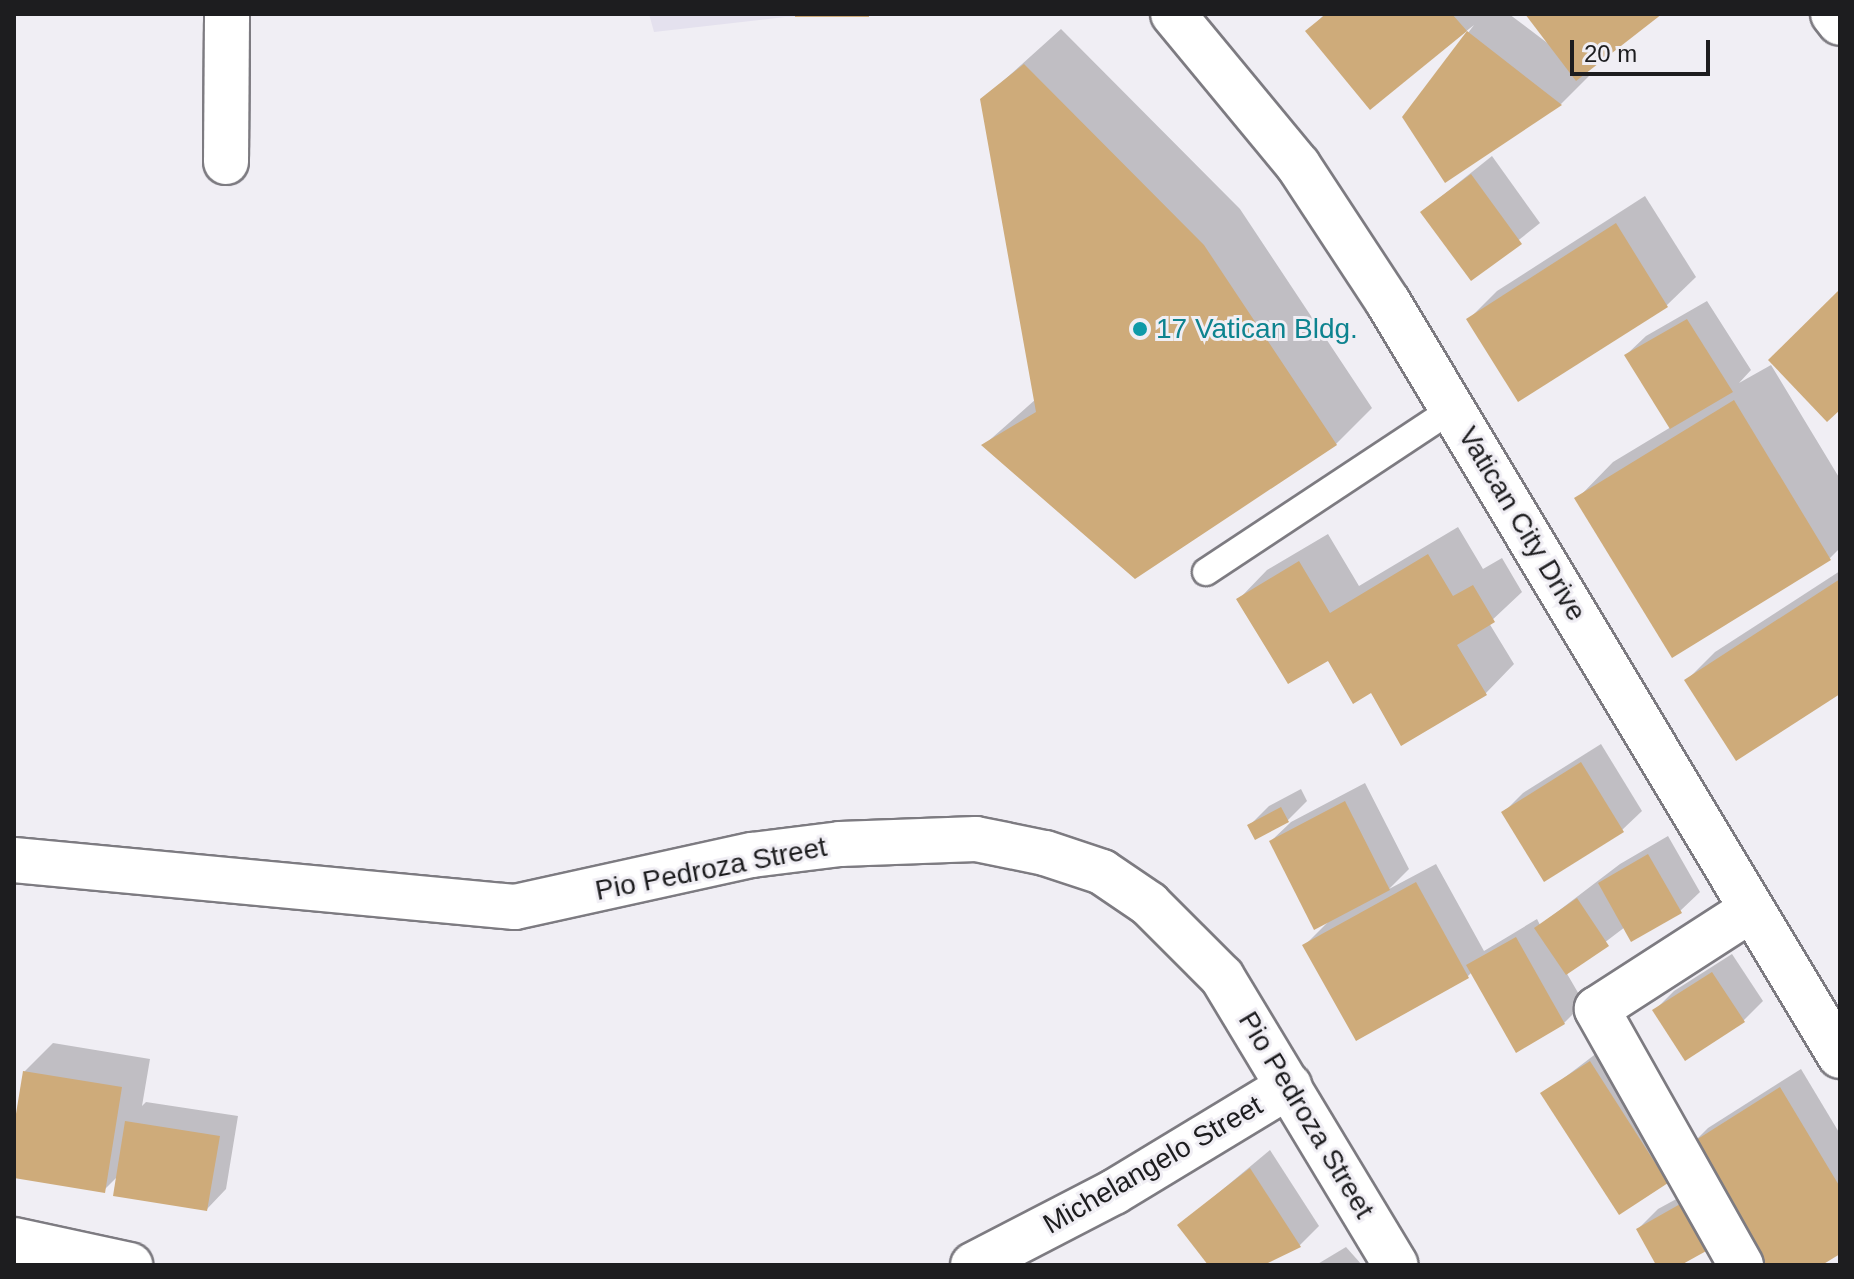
<!DOCTYPE html>
<style>
body{margin:0}
#map{position:relative;width:1854px;height:1279px;overflow:hidden;background:#f0eef4;font-family:Helvetica,sans-serif}
div>[style]{position:absolute}
.built>*{inset:0;background:#e4e1ee}
.shadow>*{inset:0;background:#0003}
.building>*{inset:0;background:#ceab7a}
.roads{filter:drop-shadow(2px 0 #7d7b81) drop-shadow(-2px 0 #7d7b81) drop-shadow(0 2px #7d7b81) drop-shadow(0 -2px #7d7b81)}
.service>*{height:26px;margin:-13px;padding:0 13px;transform-origin:13px;border-radius:13px;background:#fff}
.minor>*{height:44px;margin:-22px;padding:0 22px;transform-origin:22px;border-radius:22px;background:#fff}
.secondary>*{height:44px;margin:-22px;padding:0 22px;transform-origin:22px;border-radius:22px;background:#fff}
.dots>*{width:22px;height:22px;translate:-50% -50%;box-sizing:border-box;border:4px solid #f0eef4;border-radius:50%}
span{translate:-50% -50%;white-space:nowrap;text-align:center;line-height:1.15;-webkit-text-stroke:6px #f0eef4;paint-order:stroke}
.culture-label{font-size:28px;color:#0d838f}
.left{translate:0 -50%;text-align:left}
.street-label{font-size:28px;color:#1d1d1f}
.frame{position:absolute;inset:0;border:16px solid #1d1d1f;pointer-events:none}
.scale{position:absolute;left:1570px;top:40px;width:140px;height:36px;box-sizing:border-box;border:4px solid #1d1d1f;border-top:0;padding-left:10px;font-size:24px;line-height:28px;white-space:nowrap;color:#1d1d1f;-webkit-text-stroke:6px #f0eef4;paint-order:stroke}
</style>
<div id="map">
<div class="built">
<i style="clip-path:polygon(649px 14px,869px 14px,869px 17px,785px 17px,654px 32px)"></i>
</div>
<div class="shadow">
<i style="clip-path:polygon(1325px 14px,1509px 14px,1550px 45px,1528px 14px,1659px 14px,1585px 72px,1589px 76px,1561px 104px,1446px 181px,1404px 117px,1474px 25px,1371px 107px,1308px 31px)"></i>
<i style="clip-path:polygon(1061px 29px,1240px 209px,1372px 408px,1336px 444px,984px 445px,1036px 399px,982px 100px)"></i>
<i style="clip-path:polygon(1492px 156px,1540px 223px,1471px 278px,1422px 212px)"></i>
<i style="clip-path:polygon(1645px 196px,1696px 277px,1667px 305px,1468px 320px,1497px 291px)"></i>
<i style="clip-path:polygon(1707px 301px,1751px 370px,1739px 383px,1771px 365px,1840px 479px,1840px 548px,1830px 558px,1577px 499px,1613px 462px,1671px 427px,1626px 355px,1646px 336px)"></i>
<i style="clip-path:polygon(1458px 527px,1483px 569px,1502px 558px,1522px 592px,1489px 623px,1514px 664px,1486px 693px,1371px 691px,1239px 599px,1267px 570px,1328px 534px,1359px 586px)"></i>
<i style="clip-path:polygon(1840px 571px,1840px 692px,1686px 681px,1715px 652px)"></i>
<i style="clip-path:polygon(1601px 744px,1642px 811px,1622px 830px,1504px 812px,1523px 793px)"></i>
<i style="clip-path:polygon(1365px 783px,1409px 869px,1389px 889px,1436px 864px,1484px 951px,1537px 919px,1540px 925px,1620px 864px,1668px 836px,1700px 892px,1680px 911px,1625px 927px,1566px 972px,1584px 1003px,1564px 1023px,1472px 972px,1467px 977px,1304px 946px,1330px 920px,1271px 841px,1291px 822px)"></i>
<i style="clip-path:polygon(1301px 789px,1307px 801px,1288px 820px,1249px 826px,1269px 806px)"></i>
<i style="clip-path:polygon(1732px 954px,1763px 1001px,1743px 1021px,1655px 1010px,1674px 991px)"></i>
<i style="clip-path:polygon(53px 1043px,150px 1059px,142px 1106px,146px 1102px,238px 1116px,226px 1189px,207px 1209px,118px 1176px,104px 1190px,14px 1176px,24px 1072px)"></i>
<i style="clip-path:polygon(1610px 1043px,1687px 1161px,1619px 1212px,1543px 1094px)"></i>
<i style="clip-path:polygon(1801px 1069px,1840px 1134px,1840px 1252px,1818px 1265px,1688px 1148px,1708px 1128px)"></i>
<i style="clip-path:polygon(1270px 1150px,1319px 1226px,1300px 1245px,1259px 1265px,1210px 1265px,1180px 1225px)"></i>
<i style="clip-path:polygon(1702px 1185px,1677px 1265px,1658px 1265px,1638px 1229px,1658px 1209px)"></i>
<i style="clip-path:polygon(1346px 1247px,1362px 1265px,1316px 1265px)"></i>
</div>
<div class="building">
<i style="clip-path:polygon(795px 14px,869px 14px,869px 17px,795px 17px)"></i>
<i style="clip-path:polygon(1326px 14px,1452px 14px,1467px 31px,1370px 110px,1305px 31px)"></i>
<i style="clip-path:polygon(1525px 14px,1662px 14px,1576px 81px)"></i>
<i style="clip-path:polygon(1467px 31px,1562px 105px,1445px 183px,1402px 117px)"></i>
<i style="clip-path:polygon(1024px 64px,1204px 245px,1337px 445px,1135px 579px,981px 445px,1036px 412px,980px 99px)"></i>
<i style="clip-path:polygon(1471px 174px,1522px 244px,1471px 281px,1420px 212px)"></i>
<i style="clip-path:polygon(1616px 223px,1668px 307px,1518px 402px,1466px 319px)"></i>
<i style="clip-path:polygon(1840px 289px,1840px 410px,1827px 422px,1768px 360px)"></i>
<i style="clip-path:polygon(1687px 319px,1733px 392px,1670px 429px,1624px 355px)"></i>
<i style="clip-path:polygon(1734px 400px,1831px 560px,1672px 658px,1574px 498px)"></i>
<i style="clip-path:polygon(1428px 554px,1453px 596px,1473px 585px,1495px 622px,1457px 645px,1487px 695px,1401px 746px,1371px 693px,1353px 704px,1328px 661px,1288px 684px,1236px 599px,1299px 561px,1330px 613px)"></i>
<i style="clip-path:polygon(1840px 579px,1840px 694px,1736px 761px,1684px 680px)"></i>
<i style="clip-path:polygon(1581px 762px,1624px 832px,1544px 882px,1501px 812px)"></i>
<i style="clip-path:polygon(1345px 801px,1390px 890px,1314px 930px,1269px 841px)"></i>
<i style="clip-path:polygon(1281px 807px,1289px 822px,1255px 840px,1247px 825px)"></i>
<i style="clip-path:polygon(1648px 854px,1682px 913px,1631px 942px,1598px 883px)"></i>
<i style="clip-path:polygon(1416px 882px,1469px 978px,1356px 1041px,1302px 945px)"></i>
<i style="clip-path:polygon(1577px 898px,1609px 946px,1566px 975px,1534px 928px)"></i>
<i style="clip-path:polygon(1516px 937px,1565px 1024px,1516px 1053px,1466px 965px)"></i>
<i style="clip-path:polygon(1712px 972px,1745px 1022px,1685px 1061px,1652px 1010px)"></i>
<i style="clip-path:polygon(1590px 1061px,1668px 1183px,1619px 1215px,1540px 1093px)"></i>
<i style="clip-path:polygon(23px 1071px,122px 1087px,105px 1193px,14px 1178px,14px 1126px)"></i>
<i style="clip-path:polygon(1780px 1087px,1840px 1187px,1840px 1254px,1822px 1265px,1754px 1265px,1685px 1147px)"></i>
<i style="clip-path:polygon(125px 1121px,220px 1136px,207px 1211px,113px 1196px)"></i>
<i style="clip-path:polygon(1250px 1168px,1301px 1247px,1264px 1265px,1208px 1265px,1177px 1225px)"></i>
<i style="clip-path:polygon(1682px 1203px,1708px 1250px,1681px 1265px,1656px 1265px,1636px 1229px)"></i>
</div>
<div class="roads">
<div class="service">
<i style="left:1206px;top:572px;width:295px;rotate:-33.5deg"></i>
</div>
<div class="minor">
<i style="left:1833px;top:14px;width:11px;rotate:52deg"></i>
<i style="left:226px;top:162px;width:148px;rotate:-89.6deg"></i>
<i style="left:14px;top:860px;width:503px;rotate:5.36deg"></i>
<i style="left:515px;top:907px;width:243px;rotate:-12.4deg"></i>
<i style="left:752px;top:855px;width:89px;rotate:-7.1deg"></i>
<i style="left:840px;top:844px;width:136px;rotate:-2.1deg"></i>
<i style="left:976px;top:839px;width:70px;rotate:11.5deg"></i>
<i style="left:1045px;top:853px;width:60px;rotate:18.4deg"></i>
<i style="left:1102px;top:872px;width:57px;rotate:34.2deg"></i>
<i style="left:1149px;top:904px;width:103px;rotate:45deg"></i>
<i style="left:1222px;top:977px;width:336px;rotate:58.9deg"></i>
<i style="left:14px;top:1240px;width:119px;rotate:12.2deg"></i>
<i style="left:973px;top:1265px;width:159px;rotate:-27.4deg"></i>
<i style="left:1114px;top:1192px;width:205px;rotate:-31.2deg"></i>
<i style="left:1741px;top:1265px;width:294px;rotate:-119.4deg"></i>
<i style="left:1597px;top:1009px;width:184px;rotate:-32.8deg"></i>
</div>
<div class="secondary">
<i style="left:1173px;top:14px;width:196px;rotate:50.4deg"></i>
<i style="left:1298px;top:165px;width:164px;rotate:56.7deg"></i>
<i style="left:1388px;top:302px;width:879px;rotate:59.06deg"></i>
</div>
</div>
<div class="dots">
<i style="left:1140px;top:329px;background:#0f9aa8"></i>
</div>
<div class="culture-label">
<span class="left" style="left:1156px;top:329px">17 Vatican Bldg.</span>
</div>
<div class="street-label">
<span style="left:1522px;top:524px;rotate:59deg">Vatican City Drive</span>
<span style="left:711px;top:869px;rotate:-11deg">Pio Pedroza Street</span>
<span style="left:1306px;top:1115px;rotate:59deg">Pio Pedroza Street</span>
<span style="left:1153px;top:1165px;rotate:-30deg">Michelangelo Street</span>
</div>
<div class="frame"></div>
<div class="scale">20 m</div>
</div>
